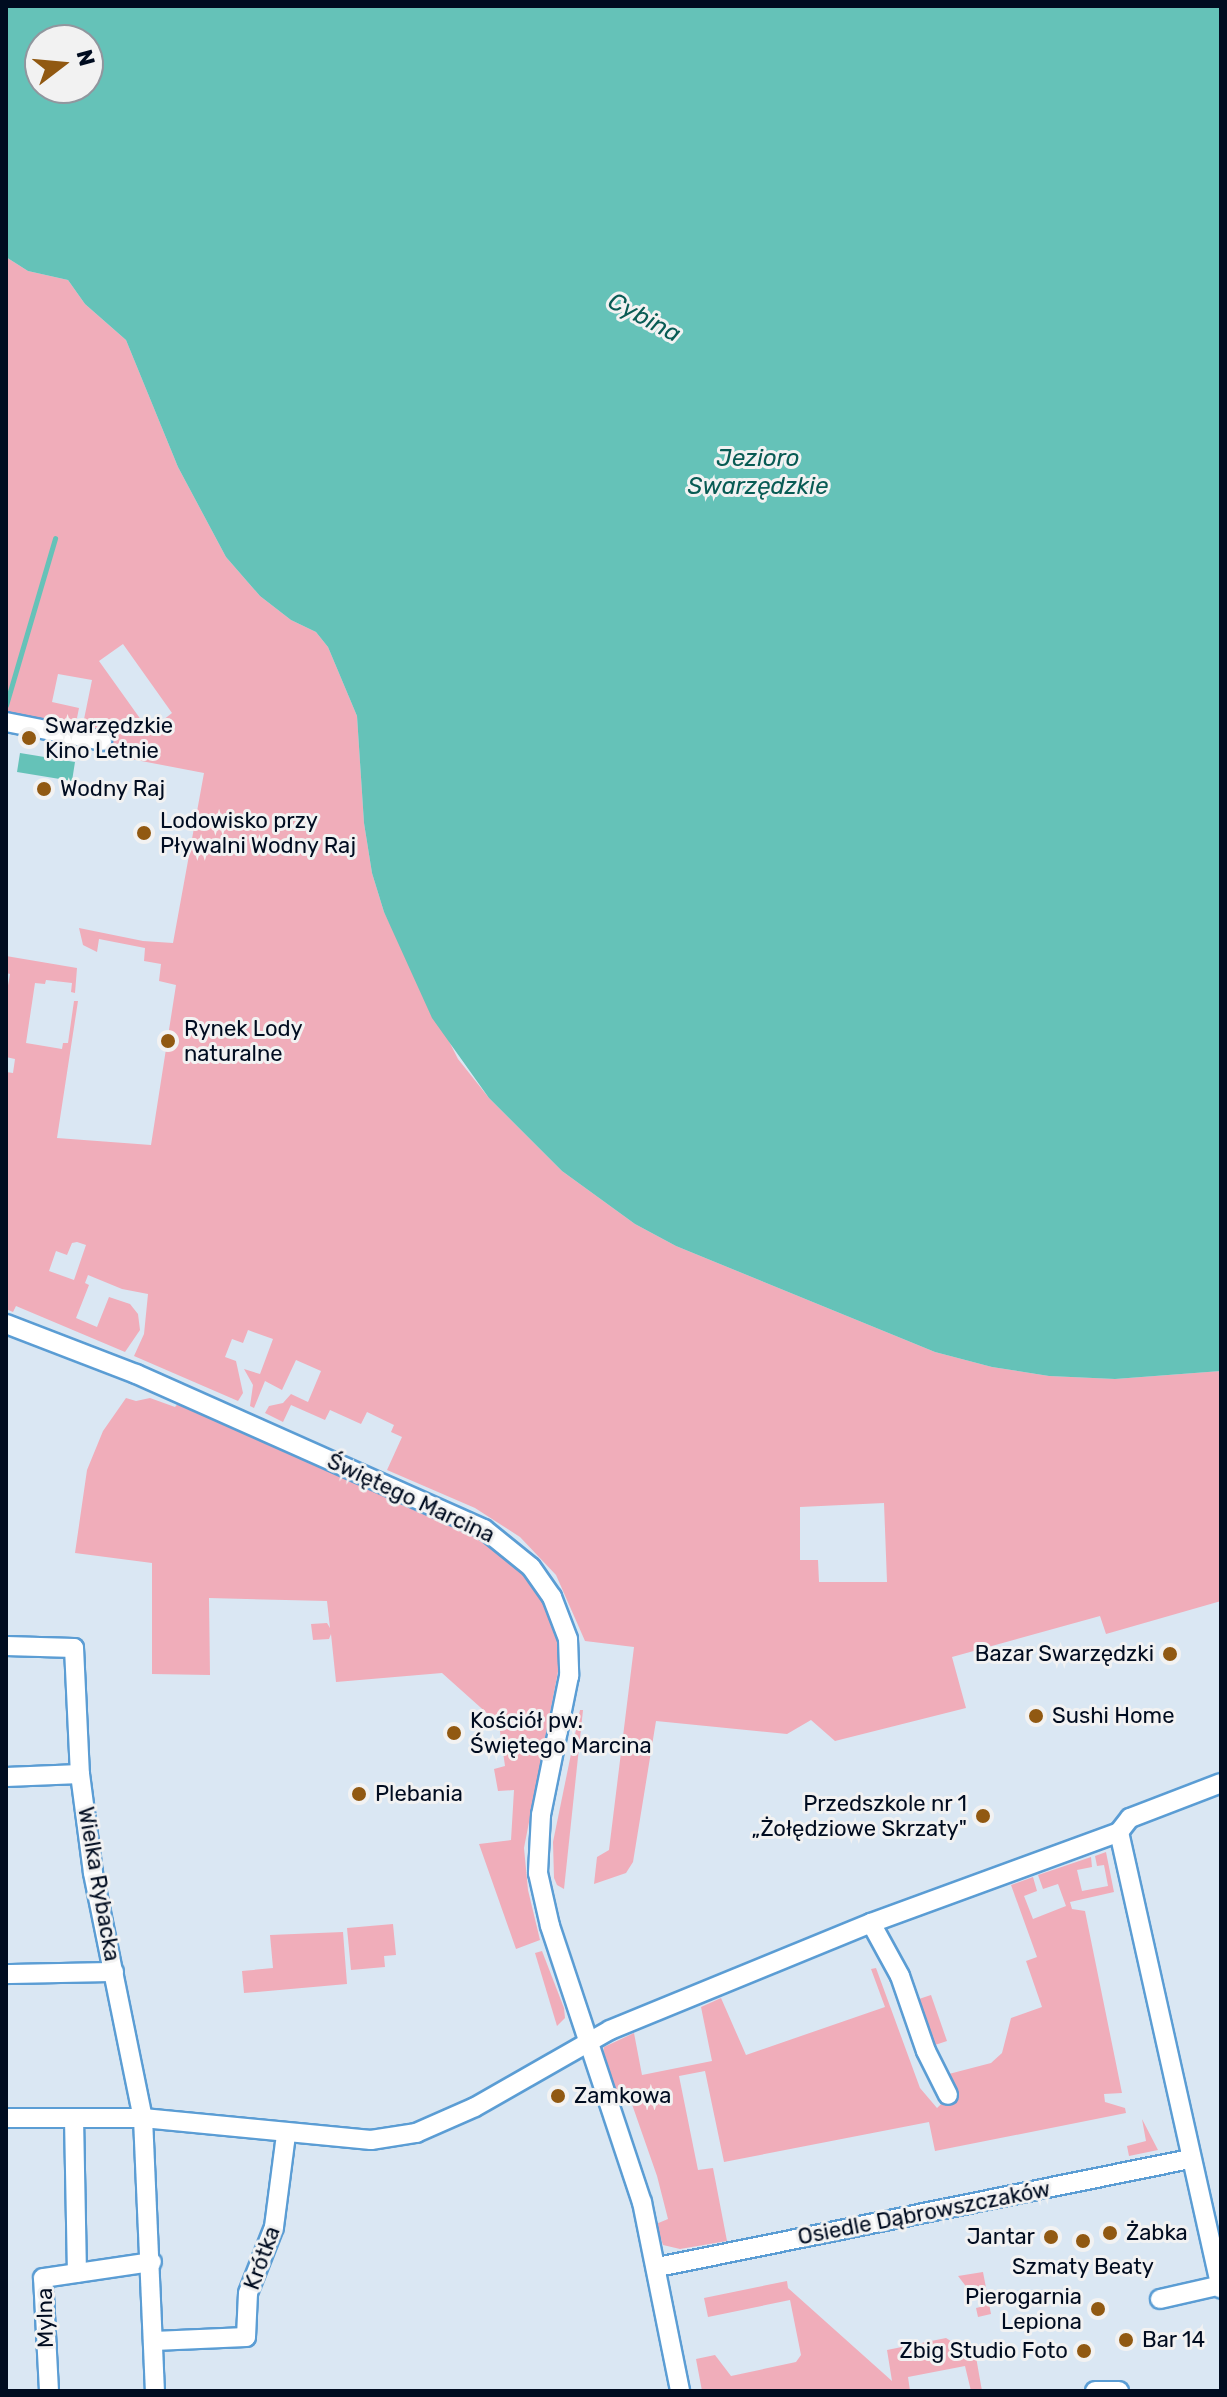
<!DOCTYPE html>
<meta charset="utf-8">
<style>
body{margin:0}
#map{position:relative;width:1227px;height:2397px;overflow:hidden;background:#dae7f3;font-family:Rubik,sans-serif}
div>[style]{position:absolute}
.green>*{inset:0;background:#f0adba}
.water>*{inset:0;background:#65c2b8}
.stream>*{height:5px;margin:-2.5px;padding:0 2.5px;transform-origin:2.5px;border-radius:2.5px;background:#65c2b8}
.roads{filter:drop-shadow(2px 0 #5b9dd4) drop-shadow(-2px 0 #5b9dd4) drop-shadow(0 2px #5b9dd4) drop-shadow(0 -2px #5b9dd4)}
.minor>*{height:18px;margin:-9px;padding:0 9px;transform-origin:9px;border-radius:9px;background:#fff}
.dots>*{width:22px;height:22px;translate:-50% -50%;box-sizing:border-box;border:4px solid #f2f2f2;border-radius:50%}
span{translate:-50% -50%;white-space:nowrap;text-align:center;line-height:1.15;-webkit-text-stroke:6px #f2f2f2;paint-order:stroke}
.poi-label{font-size:22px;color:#000c20}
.left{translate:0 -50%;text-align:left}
.right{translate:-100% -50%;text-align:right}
.street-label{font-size:22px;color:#000c20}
.water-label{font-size:24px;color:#085b54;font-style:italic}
.frame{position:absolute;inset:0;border:8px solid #000c20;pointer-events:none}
.north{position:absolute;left:24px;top:24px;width:80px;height:80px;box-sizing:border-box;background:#f2f2f2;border:2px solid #91969e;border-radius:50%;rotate:74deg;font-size:22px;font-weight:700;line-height:32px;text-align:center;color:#000c20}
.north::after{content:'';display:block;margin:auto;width:28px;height:36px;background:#915912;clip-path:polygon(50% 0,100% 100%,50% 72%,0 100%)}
</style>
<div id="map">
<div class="green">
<i style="clip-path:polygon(evenodd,6px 257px,28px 271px,68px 280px,85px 304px,126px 340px,178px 467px,226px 557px,260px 596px,291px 620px,316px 632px,328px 647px,357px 716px,364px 823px,372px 873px,384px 912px,458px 1059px,489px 1098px,562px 1171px,635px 1224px,676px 1246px,935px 1352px,992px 1367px,1049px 1376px,1115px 1379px,1221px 1371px,1221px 1601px,1106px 1634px,1100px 1616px,952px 1657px,966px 1708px,835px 1741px,811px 1720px,787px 1734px,656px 1721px,633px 1862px,626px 1873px,594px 1884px,597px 1857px,609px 1850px,634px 1647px,585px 1641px,556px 1575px,520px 1537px,475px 1508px,387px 1470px,402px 1437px,391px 1432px,394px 1425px,367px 1412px,361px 1424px,330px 1410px,325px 1420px,291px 1405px,283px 1422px,265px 1413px,269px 1406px,283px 1403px,291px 1394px,308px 1402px,321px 1371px,296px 1360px,282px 1390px,265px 1381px,254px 1408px,250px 1406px,253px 1385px,244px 1369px,260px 1374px,273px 1339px,248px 1330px,243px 1343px,232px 1339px,225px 1357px,236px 1361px,243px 1393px,238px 1401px,134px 1356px,144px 1334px,148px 1294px,122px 1289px,88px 1275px,85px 1283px,89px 1285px,76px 1318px,97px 1327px,109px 1297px,130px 1304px,138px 1314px,140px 1330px,125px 1352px,16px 1306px,13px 1312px,6px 1309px,6px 1072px,13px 1073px,15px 1059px,6px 1057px,6px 997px,10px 974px,6px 973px,6px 956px,77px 968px,75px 993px,71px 992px,72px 983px,46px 980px,45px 984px,35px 983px,26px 1043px,62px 1049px,63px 1043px,68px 1043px,74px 1001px,78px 1001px,57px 1138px,151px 1145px,176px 985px,159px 981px,161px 964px,144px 961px,145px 948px,99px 939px,97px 952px,83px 945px,79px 928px,143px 941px,173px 943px,204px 773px,110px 755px,113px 735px,82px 729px,92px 680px,58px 674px,52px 702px,79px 708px,75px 728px,6px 713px,6px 257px,123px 644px,172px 713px,149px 731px,99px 661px,123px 644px,6px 257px,77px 1242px,86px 1245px,74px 1280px,49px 1271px,56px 1251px,67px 1255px,72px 1243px,77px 1242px,6px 257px,884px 1503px,887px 1582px,819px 1582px,818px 1560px,800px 1560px,800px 1507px,884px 1503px)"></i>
<i style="clip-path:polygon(126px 1398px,136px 1401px,150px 1398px,175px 1407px,181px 1400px,485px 1534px,505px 1549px,552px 1606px,562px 1651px,524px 1848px,528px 1890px,540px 1940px,516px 1949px,479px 1844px,511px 1840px,514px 1790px,498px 1791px,494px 1769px,505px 1766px,499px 1724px,442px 1673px,336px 1682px,331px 1634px,329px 1639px,313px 1640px,311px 1624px,327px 1623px,330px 1628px,327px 1601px,209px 1598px,210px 1675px,152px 1674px,152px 1563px,75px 1553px,87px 1470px,103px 1431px)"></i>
<i style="clip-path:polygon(580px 1710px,583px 1710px,564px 1889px,557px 1885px,554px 1878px,553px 1842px)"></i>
<i style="clip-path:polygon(1106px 1852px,1114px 1892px,1070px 1902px,1072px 1909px,1085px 1911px,1122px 2093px,1104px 2094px,1105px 2102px,1125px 2108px,1126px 2113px,935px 2151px,929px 2122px,724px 2162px,705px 2071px,679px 2076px,698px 2170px,713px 2168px,727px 2241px,680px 2249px,663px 2245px,656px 2224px,668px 2219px,657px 2176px,627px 2090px,614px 2093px,602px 2058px,604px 2047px,634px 2033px,642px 2075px,712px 2061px,701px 2007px,721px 1998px,746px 2055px,885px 2007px,871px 1969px,876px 1968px,920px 2088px,937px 2108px,955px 2091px,945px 2075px,991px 2063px,1002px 2053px,1011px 2018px,1042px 2007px,1026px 1961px,1037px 1957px,1011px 1885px,1033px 1877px,1037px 1891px,1024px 1896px,1033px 1919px,1066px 1906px,1058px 1884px,1043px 1889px,1038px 1875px,1091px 1857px,1092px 1867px,1077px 1870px,1082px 1891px,1108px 1886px,1104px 1865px,1097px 1866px,1095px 1856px)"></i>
<i style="clip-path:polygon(393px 1924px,396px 1955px,384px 1956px,385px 1967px,351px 1970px,347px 1928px)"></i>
<i style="clip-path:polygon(343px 1932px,347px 1984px,244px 1993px,242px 1971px,273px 1968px,270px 1935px)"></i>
<i style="clip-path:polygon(542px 1951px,564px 2008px,565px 2018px,557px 2026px,535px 1953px)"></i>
<i style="clip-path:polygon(931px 1995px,947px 2041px,932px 2046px,916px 2000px)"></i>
<i style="clip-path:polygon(1142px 2119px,1158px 2150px,1129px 2156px,1127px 2146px,1146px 2141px)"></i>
<i style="clip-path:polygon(983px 2272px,991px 2314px,978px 2317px,976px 2308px,984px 2306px,982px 2294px,968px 2289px,958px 2276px)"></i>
<i style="clip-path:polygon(787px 2281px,788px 2288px,892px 2381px,887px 2350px,946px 2338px,976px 2357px,982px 2391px,971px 2391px,965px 2366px,908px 2377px,910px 2391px,702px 2391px,696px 2359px,715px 2355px,731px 2376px,796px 2362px,801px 2355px,790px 2300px,708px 2317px,704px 2298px)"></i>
</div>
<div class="water">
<i style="clip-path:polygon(evenodd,6px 6px,1221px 6px,1221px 1371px,1115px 1379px,1049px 1376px,992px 1367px,935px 1352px,676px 1246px,635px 1224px,562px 1171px,489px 1098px,432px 1018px,384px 912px,372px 873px,364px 823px,357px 716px,328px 647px,316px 632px,291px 620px,260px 596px,226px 557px,178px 467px,126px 340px,85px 304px,68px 280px,28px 271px,6px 257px,6px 6px,40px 40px,88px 40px,88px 88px,40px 88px,40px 40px)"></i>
<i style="clip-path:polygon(20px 753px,75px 762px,72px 781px,17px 772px)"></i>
</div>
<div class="stream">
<i style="left:6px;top:705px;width:174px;rotate:-73.6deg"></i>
</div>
<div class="roads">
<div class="minor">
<i style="left:6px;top:722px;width:98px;rotate:11.2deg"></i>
<i style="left:6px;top:1324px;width:139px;rotate:21deg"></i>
<i style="left:136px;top:1374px;width:381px;rotate:24deg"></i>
<i style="left:484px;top:1529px;width:60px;rotate:39deg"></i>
<i style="left:531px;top:1567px;width:37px;rotate:55deg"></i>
<i style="left:552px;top:1597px;width:45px;rotate:69.1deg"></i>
<i style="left:568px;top:1639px;width:37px;rotate:88deg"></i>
<i style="left:569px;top:1676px;width:142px;rotate:101.4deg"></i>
<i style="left:541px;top:1815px;width:58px;rotate:93deg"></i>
<i style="left:538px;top:1873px;width:54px;rotate:77.2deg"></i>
<i style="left:550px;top:1926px;width:291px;rotate:71.6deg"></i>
<i style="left:642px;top:2202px;width:193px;rotate:78.6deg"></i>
<i style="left:6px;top:1646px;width:68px;rotate:1.7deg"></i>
<i style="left:74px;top:1648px;width:126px;rotate:87.3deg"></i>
<i style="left:80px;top:1774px;width:100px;rotate:82.5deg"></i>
<i style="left:93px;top:1873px;width:250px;rotate:78.5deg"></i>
<i style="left:143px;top:2118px;width:273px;rotate:87.5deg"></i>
<i style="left:6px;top:1777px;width:74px;rotate:-2.3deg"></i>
<i style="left:1119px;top:1832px;width:468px;rotate:77.4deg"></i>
<i style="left:871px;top:1923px;width:60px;rotate:61.3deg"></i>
<i style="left:900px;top:1976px;width:79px;rotate:70.9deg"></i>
<i style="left:926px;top:2051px;width:49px;rotate:63.4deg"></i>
<i style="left:6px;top:1974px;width:108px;rotate:-1.1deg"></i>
<i style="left:6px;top:2118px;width:137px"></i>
<i style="left:143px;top:2118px;width:229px;rotate:5.5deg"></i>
<i style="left:371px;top:2140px;width:46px;rotate:-8.8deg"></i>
<i style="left:416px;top:2133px;width:64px;rotate:-23.8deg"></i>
<i style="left:475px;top:2107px;width:155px;rotate:-29.7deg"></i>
<i style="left:610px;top:2030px;width:282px;rotate:-22.3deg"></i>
<i style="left:871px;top:1923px;width:264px;rotate:-20.1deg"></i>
<i style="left:1119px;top:1832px;width:18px;rotate:-52deg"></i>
<i style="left:1130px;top:1818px;width:97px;rotate:-21deg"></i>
<i style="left:74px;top:2118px;width:155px;rotate:88.9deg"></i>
<i style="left:658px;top:2267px;width:543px;rotate:-11.48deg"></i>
<i style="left:1160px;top:2299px;width:63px;rotate:-12.9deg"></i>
<i style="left:154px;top:2341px;width:92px;rotate:-2.5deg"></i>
<i style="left:246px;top:2337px;width:44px;rotate:-87.4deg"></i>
<i style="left:248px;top:2293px;width:71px;rotate:-68.5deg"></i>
<i style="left:274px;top:2227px;width:94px;rotate:-82.6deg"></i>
<i style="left:49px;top:2391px;width:113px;rotate:-93deg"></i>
<i style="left:43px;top:2278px;width:110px;rotate:-8.4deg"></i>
<i style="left:1095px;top:2391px;width:24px"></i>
</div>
</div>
<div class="dots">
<i style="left:29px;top:738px;background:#915912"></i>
<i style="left:44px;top:789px;background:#915912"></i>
<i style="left:144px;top:833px;background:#915912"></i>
<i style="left:168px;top:1041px;background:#915912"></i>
<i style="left:1170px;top:1654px;background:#915912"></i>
<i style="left:1036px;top:1716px;background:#915912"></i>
<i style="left:454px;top:1733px;background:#915912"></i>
<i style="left:359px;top:1794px;background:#915912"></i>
<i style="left:983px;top:1816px;background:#915912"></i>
<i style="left:558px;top:2096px;background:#915912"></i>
<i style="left:1110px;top:2233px;background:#915912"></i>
<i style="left:1051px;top:2237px;background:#915912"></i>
<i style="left:1083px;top:2241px;background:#915912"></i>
<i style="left:1098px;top:2309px;background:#915912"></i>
<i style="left:1126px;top:2340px;background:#915912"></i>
<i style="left:1084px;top:2351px;background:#915912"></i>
</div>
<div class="poi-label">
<span class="left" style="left:45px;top:738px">Swarzędzkie<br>Kino Letnie</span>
<span class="left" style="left:60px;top:789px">Wodny Raj</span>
<span class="left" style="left:160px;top:833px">Lodowisko przy<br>Pływalni Wodny Raj</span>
<span class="left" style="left:184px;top:1041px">Rynek Lody<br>naturalne</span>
<span class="right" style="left:1154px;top:1654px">Bazar Swarzędzki</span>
<span class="left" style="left:1052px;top:1716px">Sushi Home</span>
<span class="left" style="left:470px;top:1733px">Kościół pw.<br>Świętego Marcina</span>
<span class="left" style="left:375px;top:1794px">Plebania</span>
<span class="right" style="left:967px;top:1816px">Przedszkole nr 1<br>„Żołędziowe Skrzaty"</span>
<span class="left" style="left:574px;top:2096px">Zamkowa</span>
<span class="left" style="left:1126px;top:2233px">Żabka</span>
<span class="right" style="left:1035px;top:2237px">Jantar</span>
<span style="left:1083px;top:2267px">Szmaty Beaty</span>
<span class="right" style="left:1082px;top:2309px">Pierogarnia<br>Lepiona</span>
<span class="left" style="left:1142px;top:2340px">Bar 14</span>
<span class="right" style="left:1068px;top:2351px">Zbig Studio Foto</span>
</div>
<div class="street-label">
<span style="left:411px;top:1498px;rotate:25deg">Świętego Marcina</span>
<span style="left:99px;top:1884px;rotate:80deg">Wielka Rybacka</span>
<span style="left:924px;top:2213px;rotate:-11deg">Osiedle Dąbrowszczaków</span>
<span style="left:262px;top:2258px;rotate:-70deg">Krótka</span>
<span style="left:45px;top:2318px;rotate:-91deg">Mylna</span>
</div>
<div class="water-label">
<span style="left:644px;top:318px;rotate:28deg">Cybina</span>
<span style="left:758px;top:473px">Jezioro<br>Swarzędzkie</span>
</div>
<div class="frame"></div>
<div class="north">N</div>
</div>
